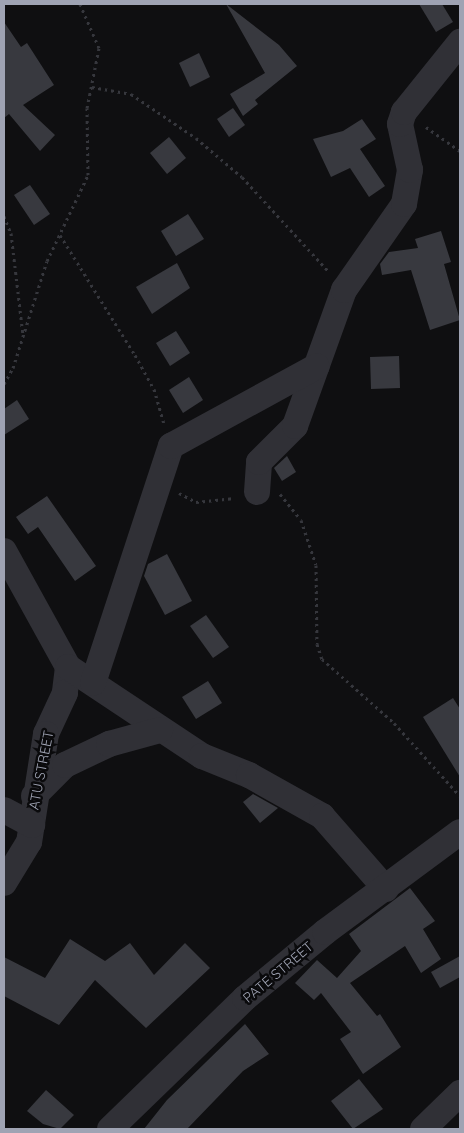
<!DOCTYPE html>
<style>
body{margin:0}
#map{position:relative;width:464px;height:1133px;overflow:hidden;background:#0f0f11;font-family:Quicksand,sans-serif}
div>[style]{position:absolute}
.building>*{inset:0;background:#38393f}
.path>*{height:3px;margin-top:-1.5px;transform-origin:0;background:repeating-linear-gradient(90deg,#36373d 0 2.5px,transparent 0 6.5px)}
.minor>*{height:26px;margin:-13px;padding:0 13px;transform-origin:13px;border-radius:13px;background:#303036}
span{translate:-50% -50%;white-space:nowrap;text-align:center;line-height:1.15;-webkit-text-stroke:5px #0a0a0c;paint-order:stroke}
.street-label{font-size:14px;color:#9fa3b3}
.frame{position:absolute;inset:0;border:5px solid #9fa3b3;pointer-events:none}
</style>
<div id="map">
<div class="building">
<i style="clip-path:polygon(226px 4px,279px 45px,297px 66px,255px 100px,258px 104px,243px 116px,230px 94px,265px 73px)"></i>
<i style="clip-path:polygon(419px 4px,442px 4px,453px 22px,436px 32px)"></i>
<i style="clip-path:polygon(4px 22px,21px 47px,27px 43px,54px 85px,23px 105px,55px 135px,40px 151px,9px 114px,4px 118px)"></i>
<i style="clip-path:polygon(199px 53px,210px 77px,190px 87px,179px 63px)"></i>
<i style="clip-path:polygon(233px 108px,245px 125px,229px 137px,217px 119px)"></i>
<i style="clip-path:polygon(362px 119px,376px 139px,360px 149px,385px 186px,369px 197px,350px 168px,331px 177px,313px 139px,343px 131px)"></i>
<i style="clip-path:polygon(169px 137px,186px 158px,167px 174px,150px 153px)"></i>
<i style="clip-path:polygon(30px 185px,50px 214px,34px 225px,14px 195px)"></i>
<i style="clip-path:polygon(188px 214px,204px 239px,176px 256px,161px 231px)"></i>
<i style="clip-path:polygon(441px 231px,451px 262px,444px 264px,460px 320px,430px 330px,411px 270px,382px 275px,380px 264px,389px 252px,418px 248px,415px 239px)"></i>
<i style="clip-path:polygon(177px 263px,190px 288px,152px 314px,136px 287px)"></i>
<i style="clip-path:polygon(176px 331px,190px 353px,170px 366px,156px 343px)"></i>
<i style="clip-path:polygon(399px 356px,400px 388px,371px 389px,370px 357px)"></i>
<i style="clip-path:polygon(189px 377px,203px 400px,183px 413px,169px 390px)"></i>
<i style="clip-path:polygon(17px 400px,29px 419px,4px 435px,4px 409px)"></i>
<i style="clip-path:polygon(287px 456px,296px 472px,282px 481px,274px 468px)"></i>
<i style="clip-path:polygon(47px 496px,96px 566px,75px 581px,38px 527px,28px 534px,16px 517px)"></i>
<i style="clip-path:polygon(167px 554px,192px 601px,165px 615px,144px 576px,148px 564px)"></i>
<i style="clip-path:polygon(206px 615px,229px 647px,213px 658px,190px 626px)"></i>
<i style="clip-path:polygon(208px 681px,222px 703px,196px 719px,182px 697px)"></i>
<i style="clip-path:polygon(453px 698px,460px 709px,460px 777px,423px 717px)"></i>
<i style="clip-path:polygon(253px 794px,278px 808px,260px 823px,243px 802px)"></i>
<i style="clip-path:polygon(410px 888px,435px 921px,423px 929px,441px 959px,421px 973px,405px 946px,350px 983px,377px 1016px,380px 1014px,401px 1047px,363px 1074px,340px 1039px,351px 1032px,321px 993px,314px 1000px,295px 983px,317px 960px,337px 978px,361px 951px,349px 934px)"></i>
<i style="clip-path:polygon(70px 939px,105px 961px,130px 943px,154px 975px,185px 943px,210px 968px,146px 1028px,95px 980px,59px 1025px,4px 996px,4px 957px,45px 978px)"></i>
<i style="clip-path:polygon(460px 956px,460px 977px,440px 988px,431px 972px)"></i>
<i style="clip-path:polygon(245px 1024px,269px 1054px,243px 1071px,187px 1129px,144px 1129px,167px 1100px)"></i>
<i style="clip-path:polygon(359px 1079px,383px 1109px,353px 1129px,331px 1101px)"></i>
<i style="clip-path:polygon(46px 1090px,74px 1115px,60px 1129px,43px 1124px,27px 1111px)"></i>
</div>
<div class="path">
<i style="left:92px;top:87px;width:40px;rotate:10deg"></i>
<i style="left:131px;top:94px;width:78px;rotate:34.1deg"></i>
<i style="left:196px;top:138px;width:60px;rotate:40.3deg"></i>
<i style="left:242px;top:177px;width:129px;rotate:47.5deg"></i>
<i style="left:426px;top:127px;width:42px;rotate:35.2deg"></i>
<i style="left:4px;top:216px;width:18px;rotate:68deg"></i>
<i style="left:11px;top:233px;width:103px;rotate:83.3deg"></i>
<i style="left:60px;top:235px;width:142px;rotate:58deg"></i>
<i style="left:135px;top:355px;width:39px;rotate:61deg"></i>
<i style="left:154px;top:389px;width:35px;rotate:74deg"></i>
<i style="left:4px;top:384px;width:18px;rotate:-61deg"></i>
<i style="left:13px;top:368px;width:112px;rotate:-72.4deg"></i>
<i style="left:47px;top:261px;width:95px;rotate:-64.5deg"></i>
<i style="left:88px;top:175px;width:67px;rotate:-90.9deg"></i>
<i style="left:87px;top:108px;width:61px;rotate:-78.7deg"></i>
<i style="left:99px;top:48px;width:48px;rotate:-113.4deg"></i>
<i style="left:179px;top:493px;width:19px;rotate:28deg"></i>
<i style="left:196px;top:502px;width:39px;rotate:-6deg"></i>
<i style="left:280px;top:494px;width:33px;rotate:51deg"></i>
<i style="left:301px;top:520px;width:47px;rotate:71.6deg"></i>
<i style="left:316px;top:565px;width:79px;rotate:89.3deg"></i>
<i style="left:317px;top:644px;width:16px;rotate:72deg"></i>
<i style="left:322px;top:659px;width:96px;rotate:41.6deg"></i>
<i style="left:394px;top:723px;width:98px;rotate:47.9deg"></i>
</div>
<div class="minor">
<i style="left:257px;top:492px;width:30px;rotate:-86deg"></i>
<i style="left:259px;top:462px;width:51px;rotate:-45deg"></i>
<i style="left:295px;top:426px;width:145px;rotate:-70.2deg"></i>
<i style="left:344px;top:290px;width:105px;rotate:-55.1deg"></i>
<i style="left:404px;top:204px;width:35px;rotate:-80deg"></i>
<i style="left:410px;top:170px;width:47px;rotate:-102.3deg"></i>
<i style="left:400px;top:124px;width:13px;rotate:-72deg"></i>
<i style="left:404px;top:112px;width:90px;rotate:-51.3deg"></i>
<i style="left:4px;top:551px;width:132px;rotate:61.1deg"></i>
<i style="left:68px;top:667px;width:26px;rotate:97deg"></i>
<i style="left:65px;top:693px;width:45px;rotate:114.9deg"></i>
<i style="left:46px;top:734px;width:109px;rotate:98.9deg"></i>
<i style="left:29px;top:842px;width:48px;rotate:121.4deg"></i>
<i style="left:68px;top:667px;width:161px;rotate:33.6deg"></i>
<i style="left:202px;top:756px;width:51px;rotate:22deg"></i>
<i style="left:249px;top:775px;width:84px;rotate:29.3deg"></i>
<i style="left:322px;top:816px;width:97px;rotate:48.8deg"></i>
<i style="left:93px;top:683px;width:250px;rotate:-71.8deg"></i>
<i style="left:171px;top:446px;width:166px;rotate:-28.7deg"></i>
<i style="left:34px;top:796px;width:44px;rotate:-45deg"></i>
<i style="left:65px;top:765px;width:49px;rotate:-25.5deg"></i>
<i style="left:109px;top:744px;width:53px;rotate:-15.4deg"></i>
<i style="left:4px;top:810px;width:32px;rotate:28deg"></i>
<i style="left:110px;top:1129px;width:188px;rotate:-44.1deg"></i>
<i style="left:245px;top:998px;width:104px;rotate:-39.5deg"></i>
<i style="left:325px;top:932px;width:168px;rotate:-36.5deg"></i>
<i style="left:423px;top:1129px;width:52px;rotate:-44.2deg"></i>
</div>
<div class="street-label">
<span style="left:41px;top:770px;rotate:-79deg">ATU STREET</span>
<span style="left:278px;top:972px;rotate:-40deg">PATE STREET</span>
</div>
<div class="frame"></div>
</div>
